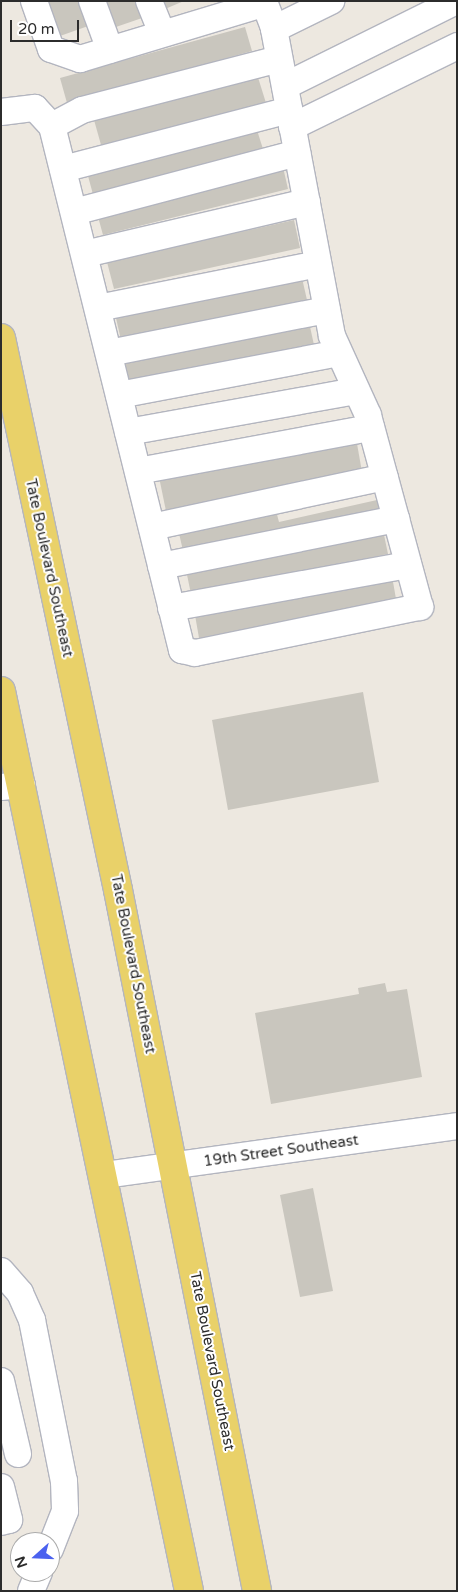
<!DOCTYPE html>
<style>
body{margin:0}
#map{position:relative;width:458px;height:1592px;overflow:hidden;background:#ede8e0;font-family:"Varela Round",sans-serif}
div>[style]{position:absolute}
.building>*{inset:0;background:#c9c6be}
.roads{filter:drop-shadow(1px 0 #b3b5bf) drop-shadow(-1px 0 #b3b5bf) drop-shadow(0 1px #b3b5bf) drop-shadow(0 -1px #b3b5bf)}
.minor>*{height:26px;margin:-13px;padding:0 13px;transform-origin:13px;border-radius:13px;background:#fff}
.major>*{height:28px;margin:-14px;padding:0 14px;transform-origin:14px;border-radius:14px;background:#e9d169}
span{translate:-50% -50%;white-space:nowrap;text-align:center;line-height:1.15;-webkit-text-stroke:4px #fff;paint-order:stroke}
.street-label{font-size:15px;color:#2c2c2c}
.frame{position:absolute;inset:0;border:2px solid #2c2c2c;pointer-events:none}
.north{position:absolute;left:10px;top:1532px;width:50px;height:50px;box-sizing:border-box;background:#fff;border:1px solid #ababab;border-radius:50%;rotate:250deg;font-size:14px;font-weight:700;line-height:20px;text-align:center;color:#2c2c2c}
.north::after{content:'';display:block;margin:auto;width:18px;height:22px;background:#4b62ef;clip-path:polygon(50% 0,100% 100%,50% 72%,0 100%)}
.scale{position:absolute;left:10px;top:20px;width:69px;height:22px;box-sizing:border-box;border:2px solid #2c2c2c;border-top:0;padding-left:6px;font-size:15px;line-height:18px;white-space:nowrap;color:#2c2c2c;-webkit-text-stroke:4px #fff;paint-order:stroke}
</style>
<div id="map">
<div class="building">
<i style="clip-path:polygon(48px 1px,83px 1px,91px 25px,60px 36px)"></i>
<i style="clip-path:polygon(104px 1px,139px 1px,145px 17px,113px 28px)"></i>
<i style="clip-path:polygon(162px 1px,184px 1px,165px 9px)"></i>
<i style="clip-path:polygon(245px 27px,252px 51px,67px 103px,60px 78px)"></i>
<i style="clip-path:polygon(256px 71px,266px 103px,103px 152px,94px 120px)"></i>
<i style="clip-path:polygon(256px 127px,263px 149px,94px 198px,88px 176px)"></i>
<i style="clip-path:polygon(283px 167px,288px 189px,103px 235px,97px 213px)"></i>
<i style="clip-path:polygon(294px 220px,300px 248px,114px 289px,107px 262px)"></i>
<i style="clip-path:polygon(302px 278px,307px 300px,121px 340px,116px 318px)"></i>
<i style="clip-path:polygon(309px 322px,314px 345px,130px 386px,125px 362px)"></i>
<i style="clip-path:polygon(356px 438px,362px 472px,166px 511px,159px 477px)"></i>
<i style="clip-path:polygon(377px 500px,380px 512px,184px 555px,178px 529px,275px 507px,279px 522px)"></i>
<i style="clip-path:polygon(383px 530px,388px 554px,191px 594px,186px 570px)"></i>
<i style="clip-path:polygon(392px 576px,396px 599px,199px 638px,195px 615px)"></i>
<i style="clip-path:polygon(363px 692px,379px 782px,228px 810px,212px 720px)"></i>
<i style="clip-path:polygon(385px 983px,387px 992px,407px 989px,422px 1077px,271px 1104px,255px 1013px,359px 994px,358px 988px)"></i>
<i style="clip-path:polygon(313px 1188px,333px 1291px,300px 1297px,280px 1195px)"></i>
</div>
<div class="roads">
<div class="minor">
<i style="left:34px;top:1px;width:51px;rotate:70.5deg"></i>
<i style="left:51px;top:49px;width:31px;rotate:19deg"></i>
<i style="left:80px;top:59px;width:193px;rotate:-16.8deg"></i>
<i style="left:92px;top:1px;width:52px;rotate:69.8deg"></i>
<i style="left:149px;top:1px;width:35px;rotate:68deg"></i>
<i style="left:274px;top:29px;width:64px;rotate:-26.2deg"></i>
<i style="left:285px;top:86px;width:191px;rotate:-26.4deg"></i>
<i style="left:1px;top:112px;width:34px;rotate:-7deg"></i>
<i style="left:35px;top:108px;width:25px;rotate:47deg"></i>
<i style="left:52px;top:126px;width:540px;rotate:76.07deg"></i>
<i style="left:182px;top:650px;width:13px;rotate:13deg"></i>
<i style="left:195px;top:653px;width:230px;rotate:-11.6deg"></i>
<i style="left:420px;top:607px;width:199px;rotate:-105.2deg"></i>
<i style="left:368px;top:415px;width:87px;rotate:-114.5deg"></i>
<i style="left:332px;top:336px;width:317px;rotate:-100.7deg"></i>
<i style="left:273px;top:25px;width:26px;rotate:-111deg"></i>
<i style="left:52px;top:126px;width:34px;rotate:-28deg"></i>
<i style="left:82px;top:110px;width:203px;rotate:-14.5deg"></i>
<i style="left:292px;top:127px;width:184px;rotate:-26.1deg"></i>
<i style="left:63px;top:169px;width:234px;rotate:-14.6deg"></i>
<i style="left:74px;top:212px;width:231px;rotate:-14.8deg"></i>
<i style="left:85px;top:254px;width:228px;rotate:-13.2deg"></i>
<i style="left:98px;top:308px;width:224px;rotate:-11.3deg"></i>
<i style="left:109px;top:353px;width:222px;rotate:-11.2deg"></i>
<i style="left:119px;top:395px;width:224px;rotate:-10.8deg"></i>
<i style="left:128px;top:432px;width:232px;rotate:-10.2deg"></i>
<i style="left:138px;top:471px;width:237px;rotate:-10.5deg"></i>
<i style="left:152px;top:527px;width:238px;rotate:-12.1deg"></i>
<i style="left:161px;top:566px;width:240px;rotate:-11.3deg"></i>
<i style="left:171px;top:608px;width:241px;rotate:-10.3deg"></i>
<i style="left:1px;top:787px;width:21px;rotate:-5deg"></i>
<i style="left:104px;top:1175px;width:356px;rotate:-7.9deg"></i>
<i style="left:1px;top:1271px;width:29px;rotate:49deg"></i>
<i style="left:20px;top:1293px;width:30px;rotate:66deg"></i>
<i style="left:32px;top:1320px;width:164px;rotate:78.8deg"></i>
<i style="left:64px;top:1481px;width:30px;rotate:88deg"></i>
<i style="left:65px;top:1511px;width:41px;rotate:111.5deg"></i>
<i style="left:1px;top:1381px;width:75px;rotate:76.9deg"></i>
<i style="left:1px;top:1487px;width:34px;rotate:76deg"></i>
<i style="left:9px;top:1520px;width:8px;rotate:166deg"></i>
<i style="left:31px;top:1591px;width:21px;rotate:-67deg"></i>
</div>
<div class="major">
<i style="left:1px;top:338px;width:564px;rotate:78.03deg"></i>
<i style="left:118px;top:890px;width:715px;rotate:78.78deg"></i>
<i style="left:1px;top:691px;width:919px;rotate:78.2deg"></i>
</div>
</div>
<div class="street-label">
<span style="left:49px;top:568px;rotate:78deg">Tate Boulevard Southeast</span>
<span style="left:133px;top:964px;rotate:79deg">Tate Boulevard Southeast</span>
<span style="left:281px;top:1151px;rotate:-8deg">19th Street Southeast</span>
<span style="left:212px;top:1361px;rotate:79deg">Tate Boulevard Southeast</span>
</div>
<div class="frame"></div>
<div class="north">N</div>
<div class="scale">20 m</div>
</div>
